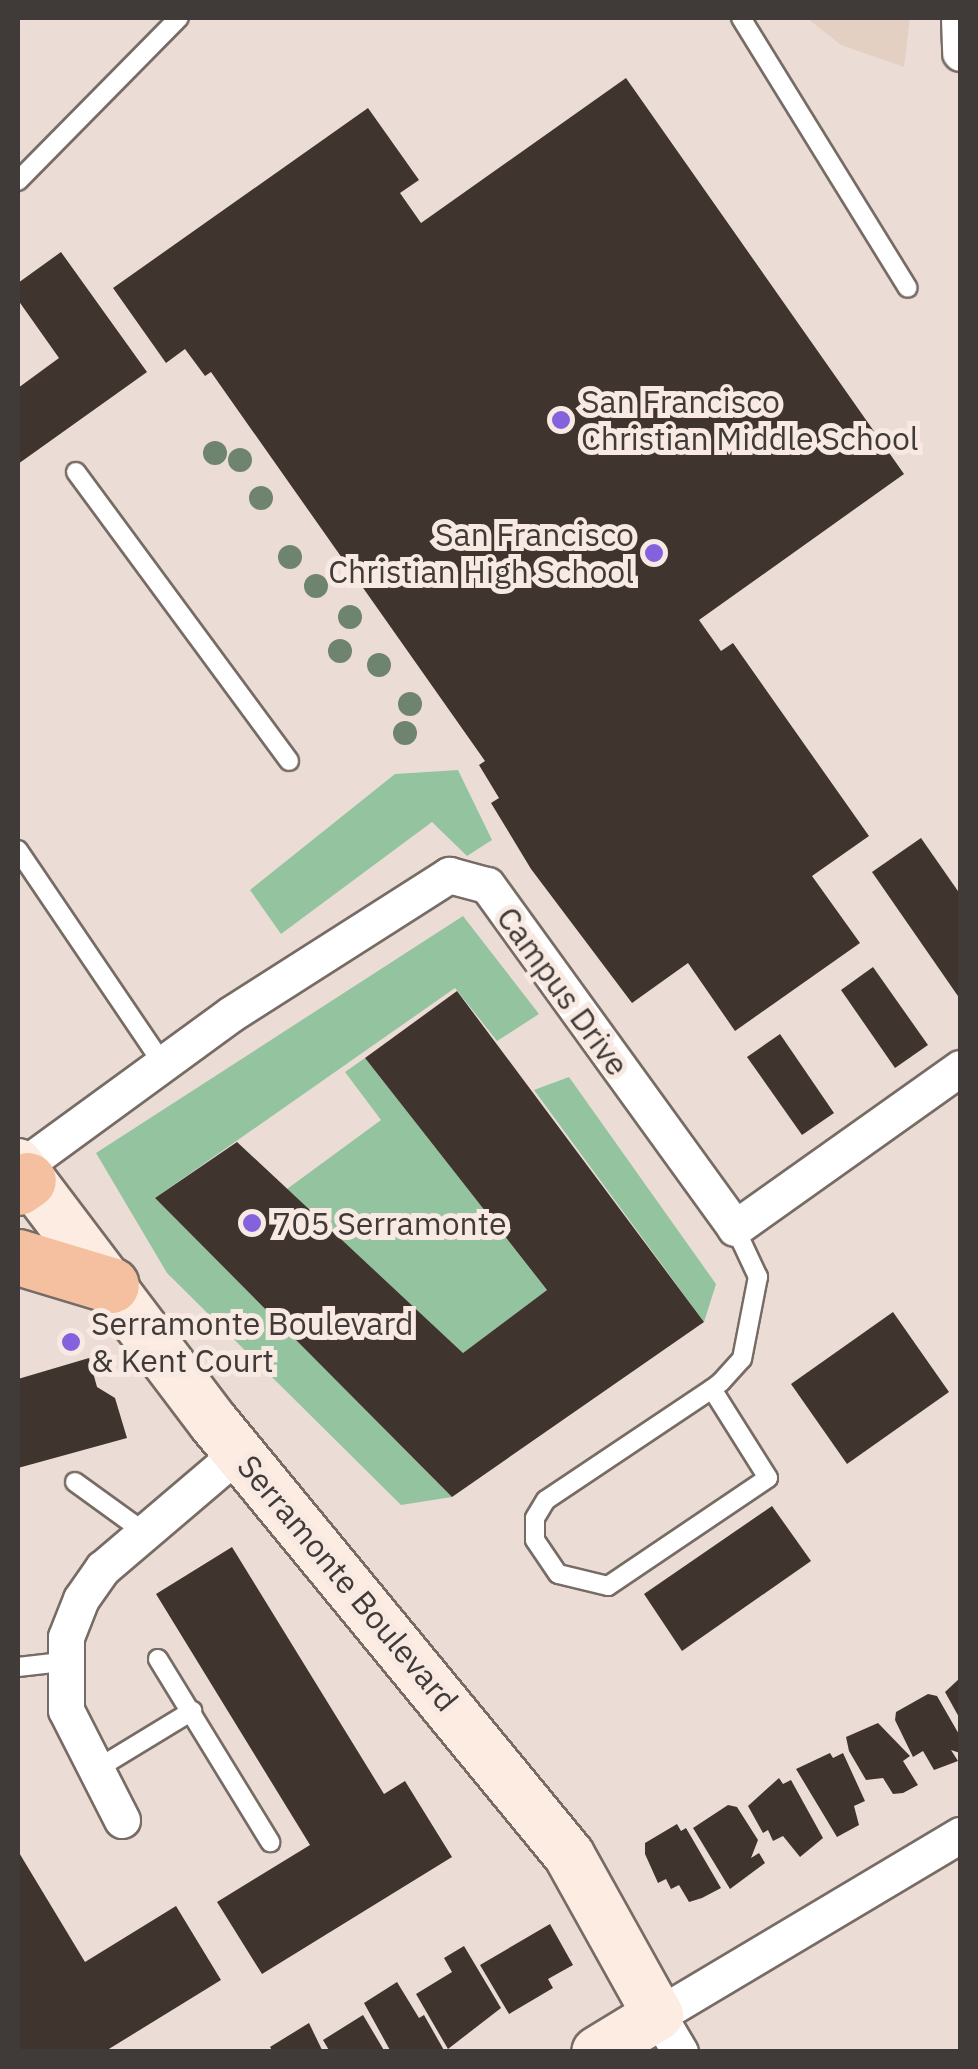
<!DOCTYPE html>
<style>
body{margin:0}
#map{position:relative;width:978px;height:2069px;overflow:hidden;background:#ebddd5;font-family:"IBM Plex Sans",sans-serif}
div>[style]{position:absolute}
.built>*{inset:0;background:#e4cfc3}
.green>*{inset:0;background:#94c49f}
.building>*{inset:0;background:#3f352e}
.roads{filter:drop-shadow(2px 0 #776c65) drop-shadow(-2px 0 #776c65) drop-shadow(0 2px #776c65) drop-shadow(0 -2px #776c65)}
.lane>*{height:18px;margin:-9px;padding:0 9px;transform-origin:9px;border-radius:9px;background:#fff}
.street>*{height:35px;margin:-17.5px;padding:0 17.5px;transform-origin:17.5px;border-radius:17.5px;background:#fff}
.secondary>*{height:50px;margin:-25px;padding:0 25px;transform-origin:25px;border-radius:25px;background:#fcece2}
.highway>*{height:55px;margin:-27.5px;padding:0 27.5px;transform-origin:27.5px;border-radius:27.5px;background:#f5c0a0}
.trees>*{width:24px;height:24px;margin:-12px;border-radius:50%;background:#6f846f}
.dots>*{width:28px;height:28px;translate:-50% -50%;box-sizing:border-box;border:5px solid #f8eae2;border-radius:50%}
span{translate:-50% -50%;white-space:nowrap;text-align:center;line-height:1.15;-webkit-text-stroke:10px #f8eae2;paint-order:stroke}
.poi-label{font-size:32px;color:#403b38}
.left{translate:0 -50%;text-align:left}
.right{translate:-100% -50%;text-align:right}
.street-label{font-size:32px;color:#403b38}
.frame{position:absolute;inset:0;border:20px solid #403b38;pointer-events:none}
</style>
<div id="map">
<div class="built">
<i style="clip-path:polygon(807px 18px,910px 18px,904px 67px,841px 45px)"></i>
</div>
<div class="green">
<i style="clip-path:polygon(458px 770px,492px 840px,467px 856px,432px 822px,281px 934px,250px 890px,395px 774px)"></i>
<i style="clip-path:polygon(463px 916px,539px 1014px,497px 1041px,455px 988px,155px 1198px,452px 1497px,401px 1505px,167px 1273px,96px 1153px)"></i>
<i style="clip-path:polygon(365px 1058px,547px 1290px,463px 1353px,287px 1189px,381px 1120px,345px 1072px)"></i>
<i style="clip-path:polygon(569px 1077px,716px 1284px,704px 1322px,534px 1090px)"></i>
</div>
<div class="building">
<i style="clip-path:polygon(626px 78px,904px 474px,699px 620px,721px 651px,733px 643px,869px 836px,812px 876px,860px 943px,735px 1031px,688px 963px,632px 1003px,531px 869px,491px 803px,499px 798px,479px 765px,485px 761px,211px 372px,205px 376px,185px 349px,166px 363px,113px 288px,368px 108px,419px 180px,400px 193px,421px 223px)"></i>
<i style="clip-path:polygon(61px 252px,147px 372px,18px 464px,18px 388px,59px 358px,18px 300px,18px 283px)"></i>
<i style="clip-path:polygon(921px 838px,960px 894px,960px 999px,872px 872px)"></i>
<i style="clip-path:polygon(873px 967px,928px 1045px,895px 1068px,841px 990px)"></i>
<i style="clip-path:polygon(457px 991px,704px 1322px,452px 1497px,155px 1198px,237px 1142px,463px 1353px,547px 1290px,365px 1058px)"></i>
<i style="clip-path:polygon(780px 1034px,834px 1113px,802px 1135px,747px 1057px)"></i>
<i style="clip-path:polygon(893px 1312px,949px 1392px,847px 1464px,791px 1384px)"></i>
<i style="clip-path:polygon(89px 1358px,97px 1387px,115px 1398px,127px 1438px,18px 1468px,18px 1379px)"></i>
<i style="clip-path:polygon(772px 1506px,811px 1561px,682px 1651px,644px 1594px)"></i>
<i style="clip-path:polygon(232px 1547px,384px 1794px,405px 1781px,452px 1857px,262px 1974px,217px 1902px,310px 1845px,156px 1594px)"></i>
<i style="clip-path:polygon(960px 1678px,960px 1719px,945px 1692px)"></i>
<i style="clip-path:polygon(928px 1694px,937px 1696px,960px 1736px,960px 1753px,951px 1750px,958px 1761px,934px 1770px,923px 1751px,913px 1757px,895px 1720px,896px 1712px)"></i>
<i style="clip-path:polygon(878px 1723px,910px 1756px,903px 1761px,918px 1785px,903px 1793px,893px 1794px,883px 1778px,866px 1780px,849px 1751px,846px 1737px)"></i>
<i style="clip-path:polygon(830px 1753px,833px 1758px,843px 1753px,865px 1801px,854px 1806px,859px 1825px,837px 1837px,796px 1769px)"></i>
<i style="clip-path:polygon(779px 1778px,783px 1784px,791px 1780px,823px 1838px,800px 1857px,783px 1836px,773px 1841px,768px 1830px,763px 1833px,748px 1806px)"></i>
<i style="clip-path:polygon(728px 1805px,737px 1807px,758px 1840px,751px 1858px,759px 1853px,765px 1863px,730px 1889px,693px 1828px)"></i>
<i style="clip-path:polygon(677px 1824px,681px 1831px,686px 1828px,721px 1888px,702px 1898px,689px 1902px,679px 1885px,671px 1889px,666px 1879px,658px 1883px,645px 1854px,645px 1843px)"></i>
<i style="clip-path:polygon(18px 1851px,85px 1962px,176px 1906px,221px 1980px,104px 2052px,18px 2052px)"></i>
<i style="clip-path:polygon(550px 1924px,573px 1965px,548px 1979px,553px 1988px,509px 2014px,480px 1965px)"></i>
<i style="clip-path:polygon(464px 1946px,501px 2008px,448px 2049px,416px 1994px,452px 1972px,444px 1958px)"></i>
<i style="clip-path:polygon(397px 1982px,419px 2018px,424px 2015px,445px 2052px,391px 2052px,364px 2003px)"></i>
<i style="clip-path:polygon(363px 2015px,385px 2052px,330px 2052px,323px 2040px)"></i>
<i style="clip-path:polygon(309px 2023px,323px 2052px,273px 2052px,270px 2047px)"></i>
</div>
<div class="roads">
<div class="lane">
<i style="left:741px;top:18px;width:317px;rotate:58.3deg"></i>
<i style="left:18px;top:181px;width:229px;rotate:-45.4deg"></i>
<i style="left:76px;top:472px;width:359px;rotate:53.6deg"></i>
<i style="left:18px;top:850px;width:258px;rotate:55.9deg"></i>
<i style="left:712px;top:1389px;width:105px;rotate:57.8deg"></i>
<i style="left:768px;top:1478px;width:193px;rotate:146deg"></i>
<i style="left:608px;top:1586px;width:51px;rotate:-166.5deg"></i>
<i style="left:558px;top:1574px;width:41px;rotate:-124.1deg"></i>
<i style="left:535px;top:1540px;width:22px;rotate:-90deg"></i>
<i style="left:535px;top:1518px;width:21px;rotate:-59deg"></i>
<i style="left:546px;top:1500px;width:200px;rotate:-33.8deg"></i>
<i style="left:712px;top:1389px;width:11px;rotate:-38deg"></i>
<i style="left:721px;top:1382px;width:31px;rotate:-48deg"></i>
<i style="left:742px;top:1359px;width:84px;rotate:-79deg"></i>
<i style="left:758px;top:1277px;width:54px;rotate:-115.1deg"></i>
<i style="left:75px;top:1482px;width:85px;rotate:35.9deg"></i>
<i style="left:158px;top:1659px;width:215px;rotate:58.5deg"></i>
<i style="left:18px;top:1667px;width:44px;rotate:-6.5deg"></i>
<i style="left:95px;top:1770px;width:114px;rotate:-31.3deg"></i>
</div>
<div class="street">
<i style="left:959px;top:18px;width:35px;rotate:88deg"></i>
<i style="left:20px;top:1168px;width:261px;rotate:-36.1deg"></i>
<i style="left:231px;top:1014px;width:259px;rotate:-32.5deg"></i>
<i style="left:449px;top:875px;width:39px;rotate:15deg"></i>
<i style="left:487px;top:885px;width:423px;rotate:54.1deg"></i>
<i style="left:735px;top:1228px;width:276px;rotate:-35.4deg"></i>
<i style="left:122px;top:1820px;width:123px;rotate:-117deg"></i>
<i style="left:66px;top:1710px;width:73px;rotate:-90deg"></i>
<i style="left:66px;top:1637px;width:41px;rotate:-68.5deg"></i>
<i style="left:81px;top:1599px;width:38px;rotate:-55deg"></i>
<i style="left:103px;top:1568px;width:177px;rotate:-40.4deg"></i>
<i style="left:680px;top:2052px;width:43px;rotate:-120.7deg"></i>
<i style="left:658px;top:2015px;width:352px;rotate:-30.8deg"></i>
</div>
<div class="secondary">
<i style="left:18px;top:1164px;width:325px;rotate:52.9deg"></i>
<i style="left:214px;top:1423px;width:559px;rotate:50.59deg"></i>
<i style="left:569px;top:1855px;width:183px;rotate:60.9deg"></i>
<i style="left:658px;top:2015px;width:71px;rotate:148.8deg"></i>
</div>
<div class="highway">
<i style="left:18px;top:1187px;width:12px;rotate:-35deg"></i>
<i style="left:18px;top:1257px;width:97px;rotate:16.8deg"></i>
</div>
</div>
<div class="trees">
<i style="left:215px;top:453px"></i>
<i style="left:240px;top:460px"></i>
<i style="left:261px;top:498px"></i>
<i style="left:290px;top:557px"></i>
<i style="left:316px;top:586px"></i>
<i style="left:350px;top:617px"></i>
<i style="left:340px;top:651px"></i>
<i style="left:379px;top:665px"></i>
<i style="left:410px;top:704px"></i>
<i style="left:405px;top:733px"></i>
</div>
<div class="dots">
<i style="left:561px;top:420px;background:#8562dd"></i>
<i style="left:654px;top:553px;background:#8562dd"></i>
<i style="left:252px;top:1223px;background:#8562dd"></i>
<i style="left:71px;top:1342px;background:#8562dd"></i>
</div>
<div class="poi-label">
<span class="left" style="left:581px;top:420px">San Francisco<br>Christian Middle School</span>
<span class="right" style="left:634px;top:553px">San Francisco<br>Christian High School</span>
<span class="left" style="left:272px;top:1223px">705 Serramonte</span>
<span class="left" style="left:91px;top:1342px">Serramonte Boulevard<br>&amp; Kent Court</span>
</div>
<div class="street-label">
<span style="left:563px;top:991px;rotate:54deg">Campus Drive</span>
<span style="left:348px;top:1583px;rotate:50deg">Serramonte Boulevard</span>
</div>
<div class="frame"></div>
</div>
